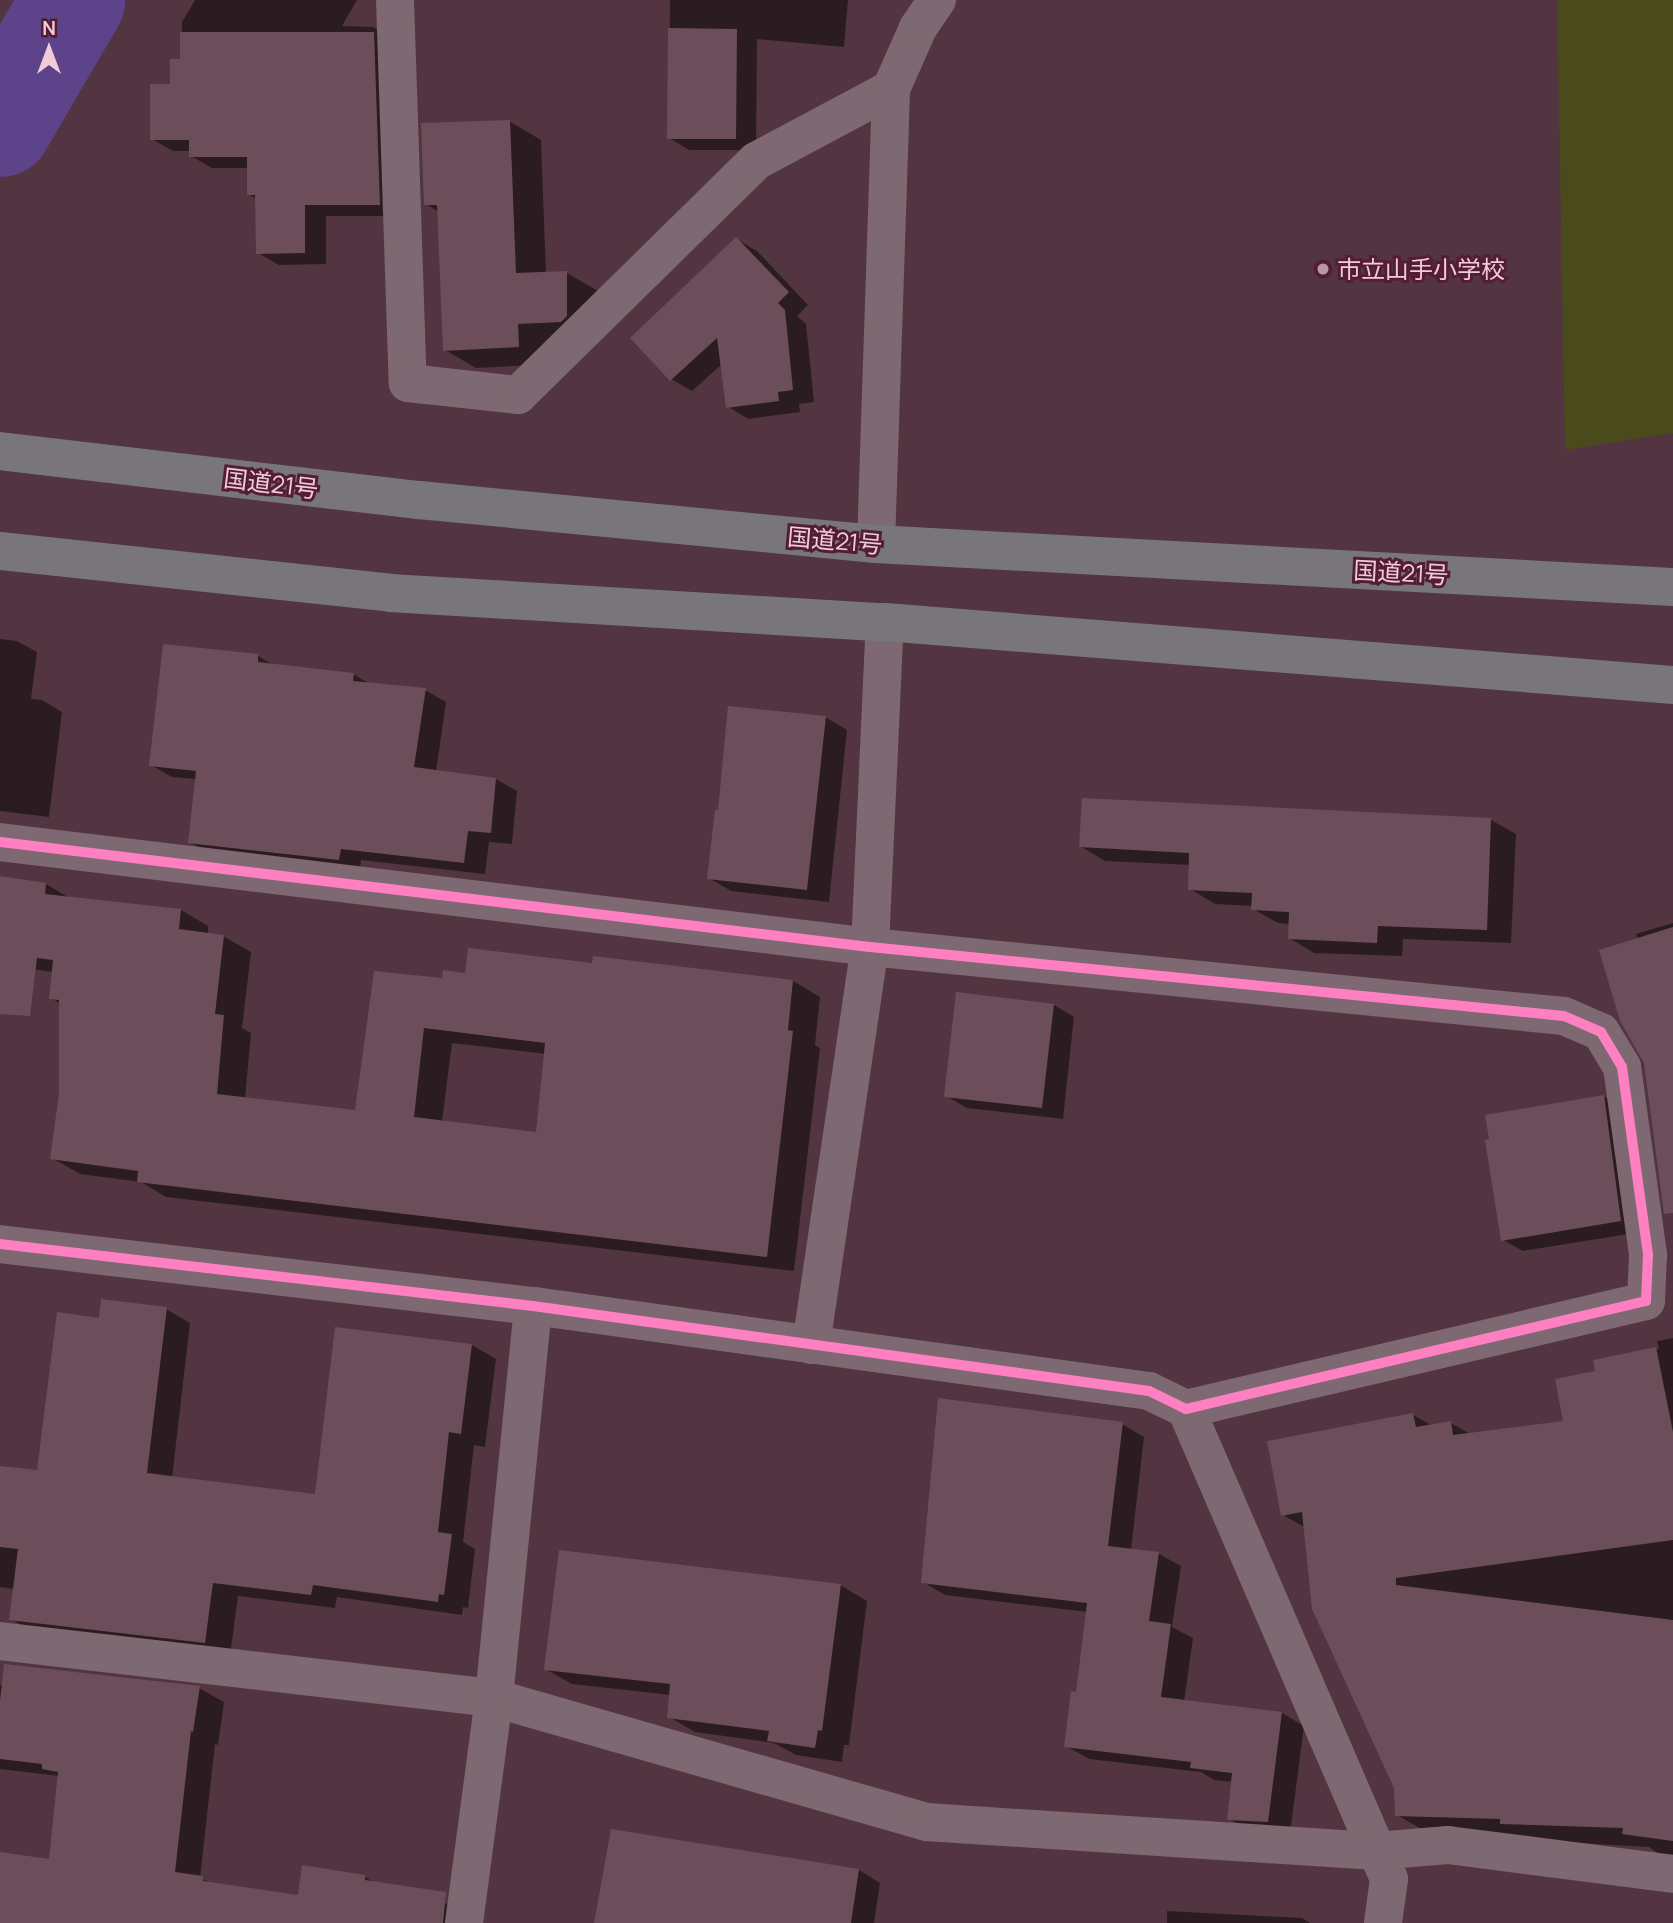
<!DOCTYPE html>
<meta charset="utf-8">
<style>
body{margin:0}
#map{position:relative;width:1673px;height:1923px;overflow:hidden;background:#523541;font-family:Manrope,"Noto Sans JP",sans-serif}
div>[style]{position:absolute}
.green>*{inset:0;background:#494b1d}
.shadow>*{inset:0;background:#0007}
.river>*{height:103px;margin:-51.5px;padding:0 51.5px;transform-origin:51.5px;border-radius:51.5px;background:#5d448a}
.building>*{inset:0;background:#6c4e5b}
.street>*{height:38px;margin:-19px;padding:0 19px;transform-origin:19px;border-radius:19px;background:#7e6871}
.highway>*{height:38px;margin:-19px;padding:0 19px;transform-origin:19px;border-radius:19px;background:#79767a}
.cycleway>*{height:10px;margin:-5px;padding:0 5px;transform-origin:5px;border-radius:5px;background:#ff80c0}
.dots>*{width:19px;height:19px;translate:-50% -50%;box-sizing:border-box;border:4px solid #541d35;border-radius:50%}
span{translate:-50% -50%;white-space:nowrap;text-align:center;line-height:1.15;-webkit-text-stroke:6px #541d35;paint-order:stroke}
.poi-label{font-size:24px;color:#f0ccd8}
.left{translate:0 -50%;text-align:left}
.street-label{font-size:24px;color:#f0ccd8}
.north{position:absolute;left:14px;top:14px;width:70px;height:70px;-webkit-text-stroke:5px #541d35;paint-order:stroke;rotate:0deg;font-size:19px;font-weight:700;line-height:28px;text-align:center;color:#f0ccd8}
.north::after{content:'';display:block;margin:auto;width:24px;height:32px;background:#f0ccd8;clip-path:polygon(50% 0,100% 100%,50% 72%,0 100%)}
</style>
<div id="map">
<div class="green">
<i style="clip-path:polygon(1557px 0,1673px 0,1673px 433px,1565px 450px)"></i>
</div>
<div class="shadow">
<i style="clip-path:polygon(195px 0,357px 0,342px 26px,373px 27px,395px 40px,401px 216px,326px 216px,326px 264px,279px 265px,258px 253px,257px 199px,248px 194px,248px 168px,212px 168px,191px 156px,191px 151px,173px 151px,152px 139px,182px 61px,182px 22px)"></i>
<i style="clip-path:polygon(670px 0,848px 0,844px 47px,757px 39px,756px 150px,689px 150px,669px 138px)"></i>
<i style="clip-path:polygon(509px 121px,541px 140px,546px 274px,567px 273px,598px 291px,550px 364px,476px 368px,445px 350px,439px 212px,426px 204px)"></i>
<i style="clip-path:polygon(736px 239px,757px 251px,808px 305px,797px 316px,806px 324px,814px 402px,799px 404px,800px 412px,748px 419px,727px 406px,722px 364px,692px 391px,671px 379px)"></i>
<i style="clip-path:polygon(0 639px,17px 641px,37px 652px,31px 699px,42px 700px,62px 712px,49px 817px,0 811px)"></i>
<i style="clip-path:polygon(258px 656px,275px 666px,353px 674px,370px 684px,425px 690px,446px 702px,436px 772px,496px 779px,517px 791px,512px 844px,489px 842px,485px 874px,361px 860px,360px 871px,211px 854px,190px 842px,196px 779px,172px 777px,151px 765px)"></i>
<i style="clip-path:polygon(825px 717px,847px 730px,829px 902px,731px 891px,709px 878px)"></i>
<i style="clip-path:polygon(1491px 820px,1516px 834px,1511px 943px,1403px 939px,1402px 956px,1314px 953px,1289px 938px,1290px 924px,1278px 923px,1253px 909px,1253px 906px,1215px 904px,1190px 889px,1191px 865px,1105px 861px,1080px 846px)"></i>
<i style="clip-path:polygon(evenodd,0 878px,46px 884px,71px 899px,181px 910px,208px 926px,208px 934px,223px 936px,251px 952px,242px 1028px,251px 1033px,245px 1099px,356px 1112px,444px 980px,467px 975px,593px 965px,793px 981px,820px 997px,815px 1045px,820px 1048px,794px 1271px,166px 1197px,141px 1182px,80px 1174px,52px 1158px,61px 1095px,61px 1004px,51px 998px,53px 972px,16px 967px,0 958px,0 878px,452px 1043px,546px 1054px,537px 1133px,442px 1122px,452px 1043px)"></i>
<i style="clip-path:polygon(1673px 923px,1673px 1032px,1636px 934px)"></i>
<i style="clip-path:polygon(1054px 1005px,1074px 1017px,1063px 1119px,967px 1108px,946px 1096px)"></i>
<i style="clip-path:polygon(1603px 1096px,1624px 1108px,1641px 1232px,1523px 1251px,1503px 1240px)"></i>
<i style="clip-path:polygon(166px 1309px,190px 1323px,172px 1478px,316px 1496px,472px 1345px,496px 1359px,485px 1447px,474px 1445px,463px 1542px,475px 1549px,468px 1608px,463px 1607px,462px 1615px,337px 1597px,335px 1608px,238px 1596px,230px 1656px,36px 1633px,11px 1619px,15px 1589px,0 1587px,0 1467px,38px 1472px,101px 1320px)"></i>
<i style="clip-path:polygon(1673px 1338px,1673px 1855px,1659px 1854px,1649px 1847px,1432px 1835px,1397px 1815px,1396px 1788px,1306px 1528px,1283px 1515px,1413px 1415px,1433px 1426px,1451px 1423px,1470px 1434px,1565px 1423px,1598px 1373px,1595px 1361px,1659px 1349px,1657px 1341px)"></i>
<i style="clip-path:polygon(1122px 1424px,1144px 1437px,1131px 1550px,1159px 1554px,1181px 1566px,1172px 1627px,1193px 1638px,1184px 1702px,1282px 1713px,1304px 1726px,1290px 1834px,1252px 1831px,1229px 1819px,1233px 1782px,1214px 1780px,1201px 1772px,1089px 1759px,1066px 1746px,1077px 1694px,1088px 1612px,945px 1595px,923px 1582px)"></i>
<i style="clip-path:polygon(840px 1585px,867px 1601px,849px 1745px,844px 1745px,842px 1762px,796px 1755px,774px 1743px,695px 1732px,669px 1717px,671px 1695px,572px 1684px,545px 1669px)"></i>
<i style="clip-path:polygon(0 1685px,199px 1688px,224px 1702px,218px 1745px,215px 1744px,200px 1878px,213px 1884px,299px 1897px,365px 1877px,375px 1883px,424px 1891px,449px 1905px,446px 1923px,0 1923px,0 1853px,50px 1861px,59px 1776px,0 1769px)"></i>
<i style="clip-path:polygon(859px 1870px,880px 1883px,874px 1923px,601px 1923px)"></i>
<i style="clip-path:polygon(1167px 1911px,1302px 1918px,1310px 1923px,1167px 1923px)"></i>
</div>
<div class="river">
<i style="left:0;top:125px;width:145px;rotate:-59.7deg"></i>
</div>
<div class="building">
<i style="clip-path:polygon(668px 28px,737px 29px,736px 139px,667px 139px)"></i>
<i style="clip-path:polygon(180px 32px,374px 32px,380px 205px,305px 205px,305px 253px,256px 254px,255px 195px,247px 195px,247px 157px,189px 157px,189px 140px,150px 140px,150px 84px,170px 84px,170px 59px,180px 59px)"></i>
<i style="clip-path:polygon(510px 120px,516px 273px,567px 271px,567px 316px,561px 322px,518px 324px,519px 347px,443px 351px,437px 205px,424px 205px,421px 123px)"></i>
<i style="clip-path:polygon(736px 237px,789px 292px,778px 303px,785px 310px,793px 390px,778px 392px,779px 401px,726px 408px,717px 338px,670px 381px,630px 338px)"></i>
<i style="clip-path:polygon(163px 644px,258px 654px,258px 662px,354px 673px,353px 681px,426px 688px,414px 767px,496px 778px,491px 833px,468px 831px,464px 863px,341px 849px,339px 860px,188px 843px,196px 771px,149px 766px)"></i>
<i style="clip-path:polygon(728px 706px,826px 716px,807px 890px,707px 879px,715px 810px,718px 810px)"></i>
<i style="clip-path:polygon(1082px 798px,1491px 818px,1487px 930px,1378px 926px,1377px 943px,1288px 939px,1289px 912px,1251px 910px,1252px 893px,1188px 890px,1189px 853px,1079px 847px)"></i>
<i style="clip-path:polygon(evenodd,0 876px,46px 883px,45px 894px,181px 909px,179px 929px,224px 935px,215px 1014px,224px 1015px,217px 1094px,355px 1110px,374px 971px,442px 978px,443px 970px,465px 973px,468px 948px,592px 963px,593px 956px,793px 980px,788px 1030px,793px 1031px,767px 1257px,137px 1182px,138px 1171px,50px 1159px,59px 1094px,59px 1000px,49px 999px,53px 960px,37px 958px,30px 1016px,0 1014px,0 876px,424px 1028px,545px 1043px,536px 1132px,414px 1117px,424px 1028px)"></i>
<i style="clip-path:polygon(1673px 927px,1673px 1213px,1664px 1214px,1644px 1063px,1620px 1021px,1599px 950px)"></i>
<i style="clip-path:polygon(956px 992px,1054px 1004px,1042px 1108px,944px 1097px)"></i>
<i style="clip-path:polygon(1604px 1095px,1621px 1221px,1501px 1241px,1485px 1140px,1489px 1139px,1485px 1115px)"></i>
<i style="clip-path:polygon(101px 1299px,167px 1307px,147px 1473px,315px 1494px,335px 1327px,472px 1344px,461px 1434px,449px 1432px,438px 1532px,452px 1534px,444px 1595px,439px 1594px,438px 1602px,313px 1585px,311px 1595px,213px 1583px,205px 1643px,9px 1620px,18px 1549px,0 1547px,0 1466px,37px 1470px,57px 1312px,99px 1318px)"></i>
<i style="clip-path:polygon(1656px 1347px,1673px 1432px,1673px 1540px,1396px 1578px,1396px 1585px,1673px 1620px,1673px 1841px,1622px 1834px,1623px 1828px,1500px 1824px,1500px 1819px,1395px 1816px,1394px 1788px,1312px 1609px,1302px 1512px,1281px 1516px,1267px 1441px,1413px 1413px,1416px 1427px,1451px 1421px,1453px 1435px,1563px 1421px,1555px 1379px,1595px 1371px,1593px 1360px)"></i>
<i style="clip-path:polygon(938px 1398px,1123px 1422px,1108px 1546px,1159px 1552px,1149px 1621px,1171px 1624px,1161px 1697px,1282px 1712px,1268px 1822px,1227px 1820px,1232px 1773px,1190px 1768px,1191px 1762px,1064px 1747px,1071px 1691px,1076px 1692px,1087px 1603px,921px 1583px)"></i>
<i style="clip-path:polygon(559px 1550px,841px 1584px,822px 1731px,818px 1730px,815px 1748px,767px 1741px,769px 1731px,667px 1718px,670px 1684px,544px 1670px)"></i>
<i style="clip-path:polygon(4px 1664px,200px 1686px,193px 1732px,191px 1731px,175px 1872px,203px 1876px,203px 1881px,298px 1895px,302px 1865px,365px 1875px,365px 1880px,446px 1892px,443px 1923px,0 1923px,0 1852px,49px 1859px,58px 1772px,42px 1769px,42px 1764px,0 1759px,0 1701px)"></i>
<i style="clip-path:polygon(611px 1829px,859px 1869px,851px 1923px,594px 1923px)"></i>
</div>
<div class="street">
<i style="left:395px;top:0;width:383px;rotate:88.1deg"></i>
<i style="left:408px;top:383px;width:111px;rotate:6.2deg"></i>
<i style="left:518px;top:395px;width:334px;rotate:-44.5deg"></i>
<i style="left:756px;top:161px;width:153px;rotate:-28.1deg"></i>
<i style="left:876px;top:544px;width:455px;rotate:-88.1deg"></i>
<i style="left:891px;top:89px;width:67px;rotate:-66.1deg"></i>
<i style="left:918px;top:28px;width:34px;rotate:-56deg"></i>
<i style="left:0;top:842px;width:876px;rotate:6.88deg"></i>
<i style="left:870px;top:947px;width:697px;rotate:5.68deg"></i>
<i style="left:1564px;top:1016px;width:40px;rotate:23.4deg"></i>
<i style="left:1601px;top:1032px;width:41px;rotate:59deg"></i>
<i style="left:1622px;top:1067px;width:190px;rotate:82.1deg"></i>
<i style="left:1648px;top:1255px;width:46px;rotate:92.5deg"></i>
<i style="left:1646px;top:1301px;width:473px;rotate:166.8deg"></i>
<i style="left:1186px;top:1409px;width:41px;rotate:-154.1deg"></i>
<i style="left:1149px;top:1391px;width:622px;rotate:-172.14deg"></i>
<i style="left:533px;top:1306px;width:537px;rotate:-173.37deg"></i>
<i style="left:811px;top:1345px;width:402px;rotate:-81.6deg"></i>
<i style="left:870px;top:947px;width:325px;rotate:-87.4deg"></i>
<i style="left:1186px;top:1409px;width:512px;rotate:66.64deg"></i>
<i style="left:1389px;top:1879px;width:44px;rotate:97.8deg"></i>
<i style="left:0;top:1641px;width:497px;rotate:6.6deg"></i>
<i style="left:494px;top:1698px;width:449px;rotate:16deg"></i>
<i style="left:926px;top:1822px;width:451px;rotate:3.7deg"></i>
<i style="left:1376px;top:1851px;width:72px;rotate:-4.8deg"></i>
<i style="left:1448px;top:1845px;width:227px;rotate:7.3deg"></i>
<i style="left:464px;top:1923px;width:227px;rotate:-82.4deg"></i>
<i style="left:494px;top:1698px;width:394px;rotate:-84.3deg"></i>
</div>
<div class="highway">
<i style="left:0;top:451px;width:422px;rotate:6.7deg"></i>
<i style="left:419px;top:500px;width:459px;rotate:5.5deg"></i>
<i style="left:876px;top:544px;width:798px;rotate:3.09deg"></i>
<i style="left:0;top:551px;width:392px;rotate:6.1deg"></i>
<i style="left:390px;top:593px;width:496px;rotate:3.4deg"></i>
<i style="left:885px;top:622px;width:791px;rotate:4.57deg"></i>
</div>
<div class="cycleway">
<i style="left:0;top:842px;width:876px;rotate:6.88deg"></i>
<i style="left:870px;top:947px;width:697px;rotate:5.68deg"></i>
<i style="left:1564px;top:1016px;width:40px;rotate:23.4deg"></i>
<i style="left:1601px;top:1032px;width:41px;rotate:59deg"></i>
<i style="left:1622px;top:1067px;width:190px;rotate:82.1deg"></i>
<i style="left:1648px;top:1255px;width:46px;rotate:92.5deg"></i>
<i style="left:1646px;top:1301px;width:473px;rotate:166.8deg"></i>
<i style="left:1186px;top:1409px;width:41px;rotate:-154.1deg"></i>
<i style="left:1149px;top:1391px;width:622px;rotate:-172.14deg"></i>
<i style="left:533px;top:1306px;width:537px;rotate:-173.37deg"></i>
</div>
<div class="dots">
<i style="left:1323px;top:269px;background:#b997a3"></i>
</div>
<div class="poi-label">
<span class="left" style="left:1337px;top:269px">市立山手小学校</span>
</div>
<div class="street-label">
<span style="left:271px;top:483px;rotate:7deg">国道21号</span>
<span style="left:835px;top:540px;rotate:5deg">国道21号</span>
<span style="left:1401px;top:572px;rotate:3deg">国道21号</span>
</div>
<div class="north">N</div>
</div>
